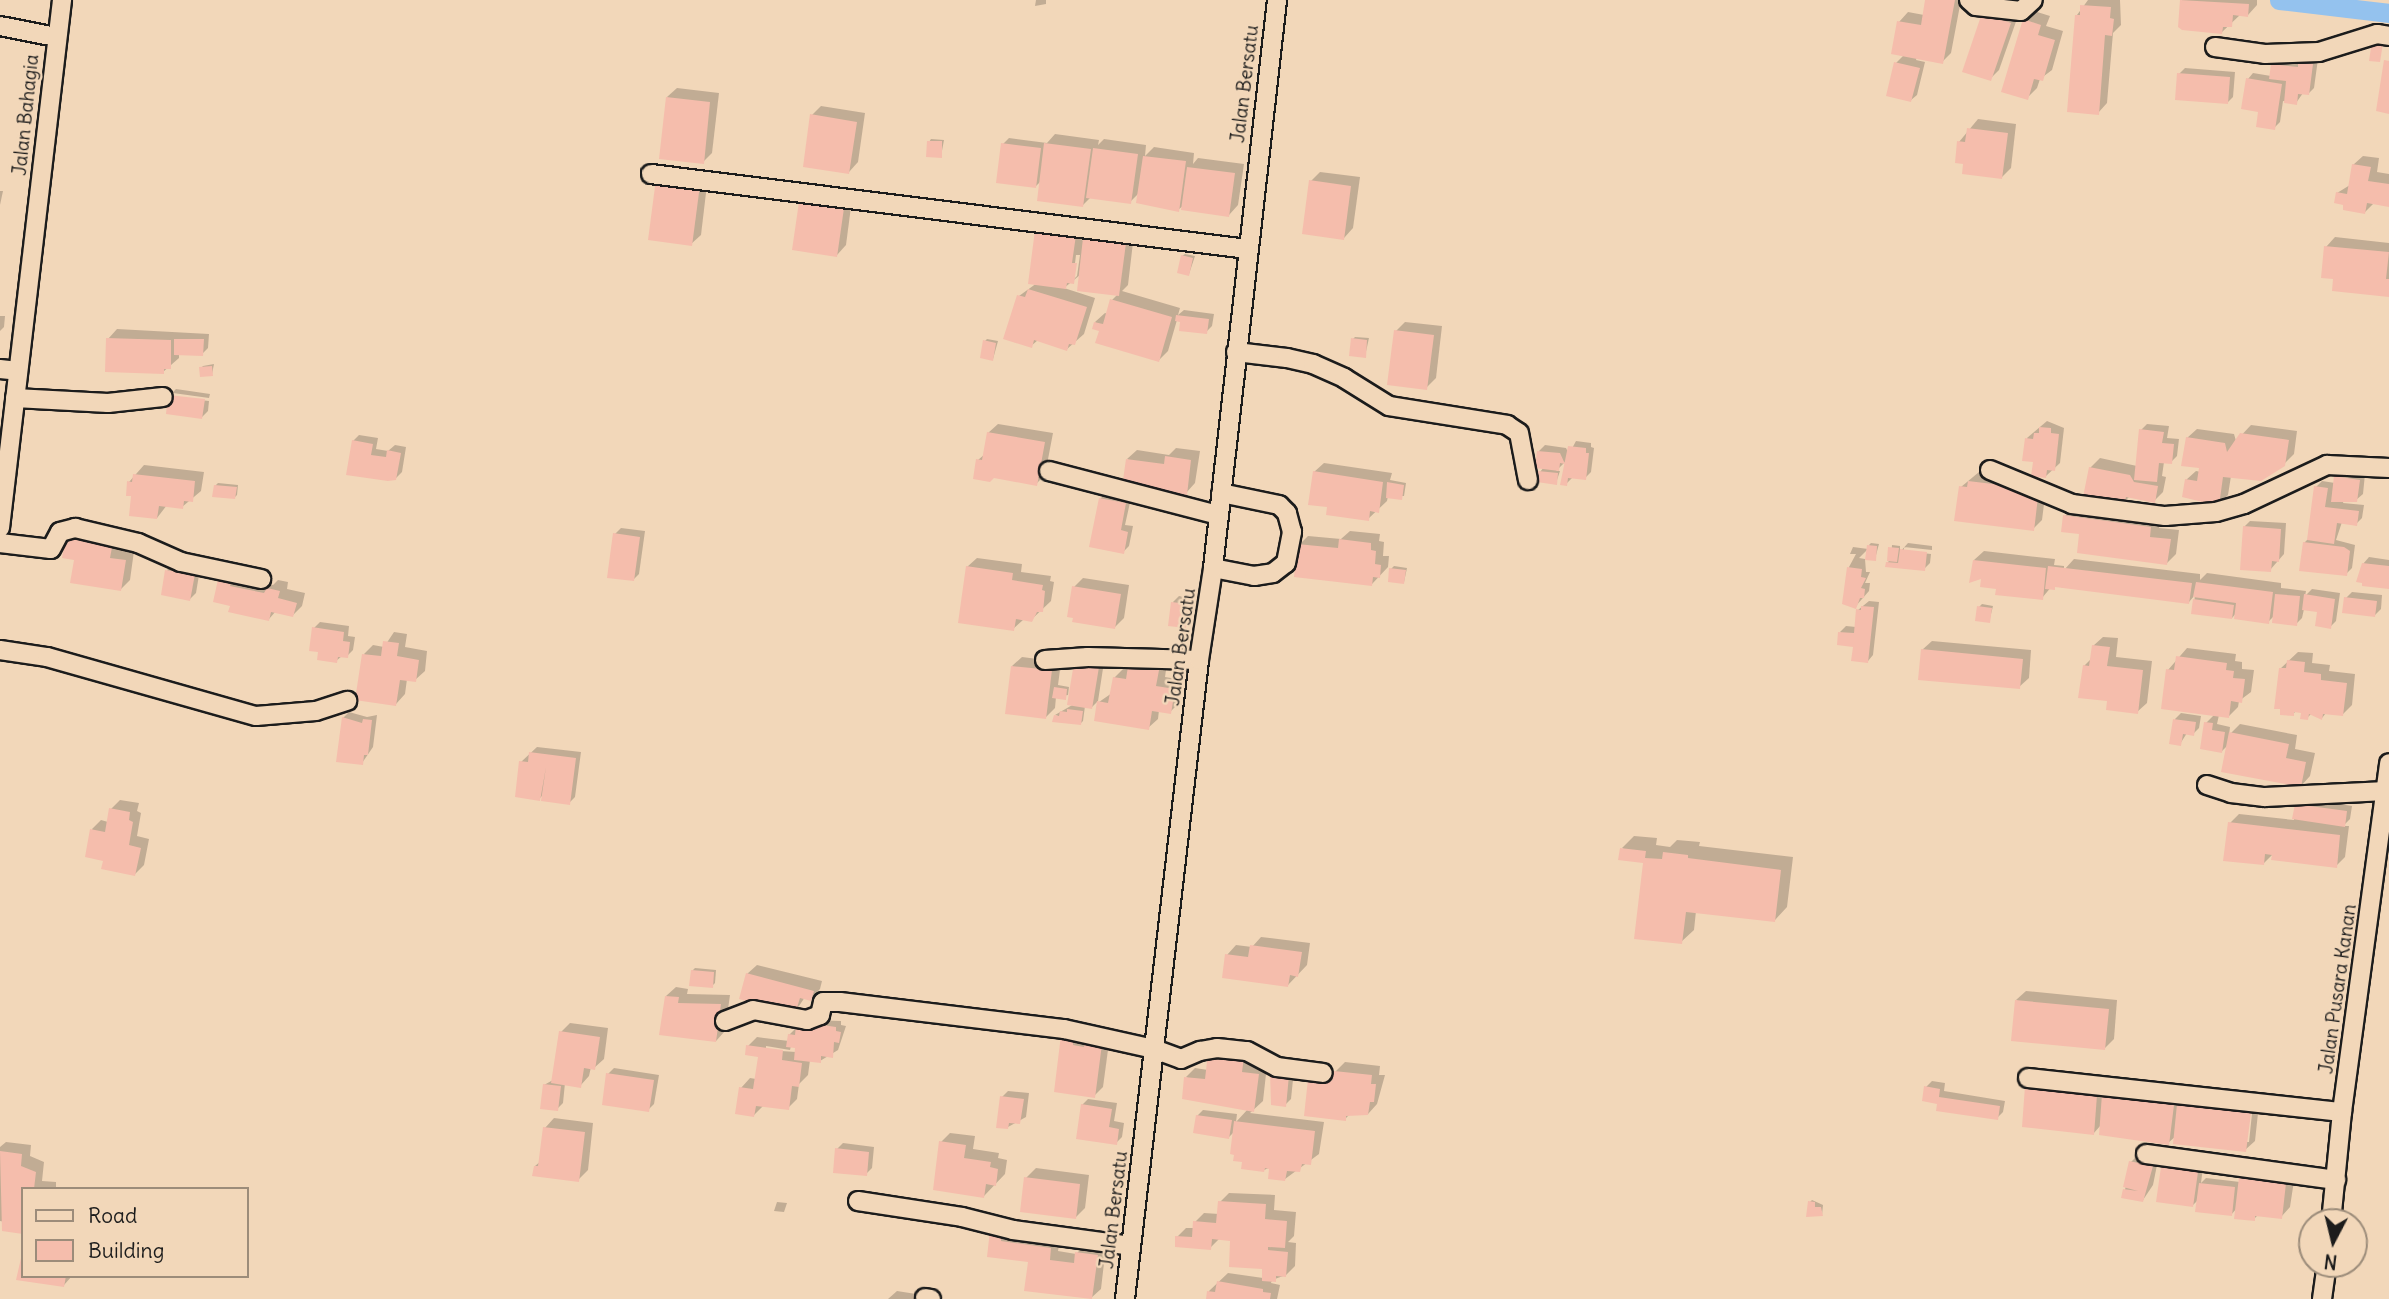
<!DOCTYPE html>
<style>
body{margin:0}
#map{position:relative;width:2389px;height:1299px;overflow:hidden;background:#f2d7b9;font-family:Delius,sans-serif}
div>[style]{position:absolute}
.shadow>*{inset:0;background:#0003}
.canal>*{height:19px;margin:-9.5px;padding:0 9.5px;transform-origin:9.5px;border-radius:9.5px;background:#94c2ee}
.building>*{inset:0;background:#f5bdac}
.roads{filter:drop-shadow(2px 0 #1c1c1c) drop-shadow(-2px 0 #1c1c1c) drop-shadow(0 2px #1c1c1c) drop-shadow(0 -2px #1c1c1c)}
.street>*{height:18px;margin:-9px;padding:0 9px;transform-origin:9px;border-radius:9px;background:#f2d7b9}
span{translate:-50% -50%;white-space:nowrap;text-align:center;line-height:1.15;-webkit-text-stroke:5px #f2d7b9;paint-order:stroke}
.street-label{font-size:19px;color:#1c1c1c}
.legend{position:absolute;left:21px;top:1187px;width:228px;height:91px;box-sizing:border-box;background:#f2d7b9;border:2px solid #9c8c7a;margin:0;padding:9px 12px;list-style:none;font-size:21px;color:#1c1c1c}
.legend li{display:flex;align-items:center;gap:14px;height:35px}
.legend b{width:35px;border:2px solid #9c8c7a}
.north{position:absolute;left:2298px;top:1208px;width:70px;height:70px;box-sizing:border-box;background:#f2d7b9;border:2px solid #9c8c7a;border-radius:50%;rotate:187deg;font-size:19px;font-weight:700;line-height:28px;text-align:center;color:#1c1c1c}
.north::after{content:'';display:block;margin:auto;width:24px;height:32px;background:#1c1c1c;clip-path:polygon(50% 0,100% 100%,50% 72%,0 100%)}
</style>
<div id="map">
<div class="shadow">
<i style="clip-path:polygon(1036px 0,1046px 0,1046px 4px,1035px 6px)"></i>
<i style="clip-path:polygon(1927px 0,1961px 0,1951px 53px,1942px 62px,1917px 57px,1916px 60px,1925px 62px,1917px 95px,1911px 100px,1896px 63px,1904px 55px,1899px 22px,1908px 12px,1924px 15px)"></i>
<i style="clip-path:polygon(2088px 0,2120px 0,2121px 25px,2113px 33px,2107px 103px,2098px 113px,2077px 15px)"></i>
<i style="clip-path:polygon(2182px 0,2257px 0,2257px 5px,2248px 15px,2241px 14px,2222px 32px,2180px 27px)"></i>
<i style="clip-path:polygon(2034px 11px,2050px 16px,2046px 26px,2063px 31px,2052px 70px,2040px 79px,2037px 88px,2027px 98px,2025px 20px)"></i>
<i style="clip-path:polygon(2019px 13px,1999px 70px,1990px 79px,1984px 14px)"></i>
<i style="clip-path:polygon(2306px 57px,2318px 59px,2314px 88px,2308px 94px,2303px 93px,2296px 103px,2283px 101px,2280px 122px,2274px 128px,2260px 110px,2248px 79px,2253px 73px,2271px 76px,2273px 65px,2279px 59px,2302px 62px)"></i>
<i style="clip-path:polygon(2185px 68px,2235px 72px,2233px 97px,2227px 103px,2179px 74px)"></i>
<i style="clip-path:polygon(677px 88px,719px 93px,712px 153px,703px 162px,667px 97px)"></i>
<i style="clip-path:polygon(821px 106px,865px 113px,858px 162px,849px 172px,812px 115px)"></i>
<i style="clip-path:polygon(1978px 119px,2016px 124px,2011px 168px,2002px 177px,1965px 162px,1959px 142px)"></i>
<i style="clip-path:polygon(1055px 134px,1099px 140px,1098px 145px,1104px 139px,1146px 145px,1145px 156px,1154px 147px,1194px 153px,1193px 164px,1198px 158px,1244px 164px,1238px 205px,1229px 215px,1184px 205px,1178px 210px,1139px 193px,1130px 202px,1091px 197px,1083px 205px,1041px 181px,1036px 186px,1003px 144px,1009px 138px,1047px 143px)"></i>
<i style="clip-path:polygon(931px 139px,944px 140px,941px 156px,929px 142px)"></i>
<i style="clip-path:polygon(2363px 156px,2379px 158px,2377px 172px,2389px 174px,2389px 205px,2374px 203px,2365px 212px,2337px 193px,2350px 185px,2353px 165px)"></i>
<i style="clip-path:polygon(1320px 172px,1360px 177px,1353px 228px,1344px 238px,1311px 181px)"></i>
<i style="clip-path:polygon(708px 176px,701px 235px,691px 244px,650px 239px)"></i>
<i style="clip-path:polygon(0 191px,3px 191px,0 205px)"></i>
<i style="clip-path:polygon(810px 193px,852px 199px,846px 245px,837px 255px,801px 202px)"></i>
<i style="clip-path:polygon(evenodd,1084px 226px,1082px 241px,1094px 229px,1134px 234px,1128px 285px,1122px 291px,1180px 308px,1178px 315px,1184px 310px,1214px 314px,1212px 326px,1206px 332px,1177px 320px,1168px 351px,1159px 360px,1101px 330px,1095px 322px,1105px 313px,1108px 314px,1112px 300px,1118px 294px,1080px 275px,1064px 288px,1095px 298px,1084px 334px,1067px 349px,1038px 340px,1031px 346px,1019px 296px,1037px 283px,1084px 226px,1076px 255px,1080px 255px,1077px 276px,1073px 280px,1076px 255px)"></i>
<i style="clip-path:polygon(2335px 237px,2389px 243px,2389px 295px,2335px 277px,2326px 247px)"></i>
<i style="clip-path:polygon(1185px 254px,1195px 256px,1189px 274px,1182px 256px)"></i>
<i style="clip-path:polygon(0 316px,5px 316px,4px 327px,0 331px)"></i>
<i style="clip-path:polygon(1405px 322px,1442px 326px,1436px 378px,1426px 388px,1396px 331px)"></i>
<i style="clip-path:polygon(117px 329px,209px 334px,208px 348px,202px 354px,179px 354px,179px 358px,163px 372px,108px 339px)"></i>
<i style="clip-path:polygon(1355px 337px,1369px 338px,1365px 356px,1353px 339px)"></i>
<i style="clip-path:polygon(987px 339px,998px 341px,993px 359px,985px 341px)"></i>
<i style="clip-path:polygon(214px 364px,212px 374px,201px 368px,203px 366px)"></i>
<i style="clip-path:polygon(176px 389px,210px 394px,209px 398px,173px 393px,173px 397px,209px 401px,208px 411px,202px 417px,170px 395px)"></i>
<i style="clip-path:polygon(2047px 421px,2064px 428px,2060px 463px,2046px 476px,2035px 461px,2027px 438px)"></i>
<i style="clip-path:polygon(998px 424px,1053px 433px,1045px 475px,1036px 484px,993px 476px,978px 460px,985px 454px,988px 433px)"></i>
<i style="clip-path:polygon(2147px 424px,2169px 426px,2167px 438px,2179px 439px,2177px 456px,2171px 462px,2164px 462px,2162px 476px,2166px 477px,2163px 492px,2154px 501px,2130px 496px,2123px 503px,2090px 468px,2100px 458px,2137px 466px,2141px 430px)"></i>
<i style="clip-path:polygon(2251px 425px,2297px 431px,2294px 454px,2284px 464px,2231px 476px,2228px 495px,2219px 504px,2186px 480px,2196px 471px,2201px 472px,2187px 438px,2197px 429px,2234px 434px,2236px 441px)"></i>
<i style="clip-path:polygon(359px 435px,378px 438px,376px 449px,388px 451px,395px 445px,406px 447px,402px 472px,396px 478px,353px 441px)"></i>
<i style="clip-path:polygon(1576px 441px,1591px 443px,1591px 447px,1594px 448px,1591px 472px,1585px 478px,1572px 478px,1566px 484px,1567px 460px,1556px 471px,1560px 471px,1556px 483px,1540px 472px,1544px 467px,1539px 451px,1545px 445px,1566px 448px,1569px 454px)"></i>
<i style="clip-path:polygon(1176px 448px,1200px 451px,1195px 483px,1186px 493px,1127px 459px,1137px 450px,1169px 455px)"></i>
<i style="clip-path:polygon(1324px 463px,1392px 473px,1390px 480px,1406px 483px,1404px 496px,1388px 496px,1387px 501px,1368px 519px,1329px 506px,1314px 472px)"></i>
<i style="clip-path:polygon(144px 465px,204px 472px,201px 491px,182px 507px,167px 505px,157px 518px,133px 495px,129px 482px)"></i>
<i style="clip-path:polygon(2342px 471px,2365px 474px,2363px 494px,2356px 500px,2344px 500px,2343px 503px,2364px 505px,2362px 518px,2356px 524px,2342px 522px,2336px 540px,2355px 545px,2352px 568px,2346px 574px,2304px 543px,2309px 538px,2316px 487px,2322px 481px,2335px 483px)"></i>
<i style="clip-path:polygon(1979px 472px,2034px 479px,2046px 488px,2042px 520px,2033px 529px,1961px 487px)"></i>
<i style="clip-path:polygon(218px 483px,238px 485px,237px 495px,235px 497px,215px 486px)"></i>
<i style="clip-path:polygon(1106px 493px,1131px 498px,1125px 525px,1133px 526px,1129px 546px,1123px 552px,1100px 499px)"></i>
<i style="clip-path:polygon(2074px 507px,2160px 518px,2159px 528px,2179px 530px,2176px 554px,2167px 563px,2081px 533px,2065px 516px)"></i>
<i style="clip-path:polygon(2250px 521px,2286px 523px,2284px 554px,2270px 570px,2244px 527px)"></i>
<i style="clip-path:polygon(621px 528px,645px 531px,639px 574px,633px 580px,615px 534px)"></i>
<i style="clip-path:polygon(1350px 531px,1380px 534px,1379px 541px,1384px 542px,1383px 556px,1389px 556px,1388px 567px,1372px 584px,1299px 545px,1308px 536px,1341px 539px)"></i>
<i style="clip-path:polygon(121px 533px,118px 549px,134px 551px,130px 580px,120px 590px,76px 558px)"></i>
<i style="clip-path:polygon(1871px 543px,1879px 544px,1875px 559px,1869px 545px)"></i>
<i style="clip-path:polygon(1908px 543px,1932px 546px,1932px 550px,1904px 547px,1904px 551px,1931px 554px,1930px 563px,1924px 569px,1887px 563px,1891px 559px,1892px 545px,1900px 546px,1900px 552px)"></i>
<i style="clip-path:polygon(1853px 547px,1868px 549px,1859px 558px,1865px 559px,1866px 572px,1870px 572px,1865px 583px,1870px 583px,1869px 591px,1855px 607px,1849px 567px,1856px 554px,1850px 554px)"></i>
<i style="clip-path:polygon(1984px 551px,2055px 559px,2054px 565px,2064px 566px,2064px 570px,2074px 559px,2200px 574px,2200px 580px,2207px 573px,2281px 583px,2281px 588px,2306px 591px,2305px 596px,2312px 589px,2340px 593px,2336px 621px,2330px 627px,2319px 611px,2304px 609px,2302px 618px,2296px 624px,2274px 616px,2268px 622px,2237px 612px,2232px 618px,2193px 613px,2195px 595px,2189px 602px,2052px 586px,2042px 598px,1998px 588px,1983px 577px,1974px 560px)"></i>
<i style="clip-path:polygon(2369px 557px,2389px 560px,2389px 587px,2363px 564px)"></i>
<i style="clip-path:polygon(977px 558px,1022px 564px,1021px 572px,1051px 576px,1050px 581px,1054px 582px,1051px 601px,1031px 620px,1023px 620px,1013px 629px,967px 567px)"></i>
<i style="clip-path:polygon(173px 564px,200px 569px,196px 593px,190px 599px,167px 570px)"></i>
<i style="clip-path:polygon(1394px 566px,1407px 568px,1404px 582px,1391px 569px)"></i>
<i style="clip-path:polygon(220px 576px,273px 585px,278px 580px,288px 582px,287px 589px,305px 593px,302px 606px,293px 615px,276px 611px,269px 619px,232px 604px)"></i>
<i style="clip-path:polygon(1083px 578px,1129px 585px,1124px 618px,1115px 627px,1074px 587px)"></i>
<i style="clip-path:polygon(2352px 592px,2382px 595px,2381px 609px,2375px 615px,2346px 598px)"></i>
<i style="clip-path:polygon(1179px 596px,1194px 599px,1191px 620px,1185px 626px,1173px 602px)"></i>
<i style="clip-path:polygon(1869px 601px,1879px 602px,1873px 655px,1868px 661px,1840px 632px,1846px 626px,1856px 627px,1858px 610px)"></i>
<i style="clip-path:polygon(1982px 604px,1993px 606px,1989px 622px,1979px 607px)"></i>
<i style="clip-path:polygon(320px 622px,349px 626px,348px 636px,355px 637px,353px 650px,347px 656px,342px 656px,336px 661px,320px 650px,314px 628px)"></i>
<i style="clip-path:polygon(394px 632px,407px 634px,405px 647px,427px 651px,425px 671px,415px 680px,407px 679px,405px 694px,396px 704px,364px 654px,373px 645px,384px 647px)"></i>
<i style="clip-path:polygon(2103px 637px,2118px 638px,2116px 657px,2152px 661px,2147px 703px,2137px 712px,2109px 700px,2084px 666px,2092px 658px,2093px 646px)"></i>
<i style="clip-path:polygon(1932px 641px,2031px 650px,2029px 678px,2019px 687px,1922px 650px)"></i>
<i style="clip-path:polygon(2187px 648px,2236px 654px,2235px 661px,2242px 662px,2242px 669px,2254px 670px,2251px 692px,2239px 701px,2238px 707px,2229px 716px,2219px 715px,2217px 724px,2230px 727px,2229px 735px,2240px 724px,2297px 735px,2295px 749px,2315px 753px,2310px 776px,2301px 786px,2229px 744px,2222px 751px,2206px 723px,2215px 714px,2168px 670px)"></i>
<i style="clip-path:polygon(2298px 652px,2313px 653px,2312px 663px,2330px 665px,2329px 671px,2355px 674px,2352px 705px,2343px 714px,2326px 713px,2322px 718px,2312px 713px,2307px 718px,2303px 711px,2297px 710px,2293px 714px,2280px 669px)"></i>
<i style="clip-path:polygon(1168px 656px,1165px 677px,1183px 680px,1179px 703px,1170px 712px,1159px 710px,1158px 719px,1148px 728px,1099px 702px,1112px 693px,1114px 678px,1124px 668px)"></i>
<i style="clip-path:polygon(1022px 657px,1061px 662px,1058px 685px,1069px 687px,1068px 695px,1056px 697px,1055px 708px,1046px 717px,1012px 666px)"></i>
<i style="clip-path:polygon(1104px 662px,1098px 701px,1092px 707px,1085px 706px,1083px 721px,1081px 723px,1055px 715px,1074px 704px,1076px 664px)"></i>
<i style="clip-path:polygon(349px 712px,367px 717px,377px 715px,373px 747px,362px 763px,343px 718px)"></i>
<i style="clip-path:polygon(2181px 713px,2201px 716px,2199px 728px,2193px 734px,2187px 733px,2180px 744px,2175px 719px)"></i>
<i style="clip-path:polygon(537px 747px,581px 752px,575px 797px,569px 803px,544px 794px,539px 799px,521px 762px)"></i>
<i style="clip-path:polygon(2302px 798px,2352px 806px,2350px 819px,2343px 826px,2349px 826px,2345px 857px,2336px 866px,2274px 853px,2263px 864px,2230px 823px,2239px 814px,2294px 820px,2296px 804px)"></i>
<i style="clip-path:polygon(120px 800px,139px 803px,137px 811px,141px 813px,137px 836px,149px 839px,144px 865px,135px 874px,105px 860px,92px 829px,101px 820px,108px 822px,111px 809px)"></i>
<i style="clip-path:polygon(1634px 836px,1657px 838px,1656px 845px,1670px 847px,1677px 840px,1700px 842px,1699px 846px,1793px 857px,1787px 907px,1775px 920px,1696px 911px,1694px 930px,1681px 942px,1645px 861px,1622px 848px)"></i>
<i style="clip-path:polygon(1261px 937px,1310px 943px,1307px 965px,1288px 985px,1227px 955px,1236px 945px,1252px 947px)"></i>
<i style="clip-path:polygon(757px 965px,822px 981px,820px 989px,810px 999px,805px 997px,795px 1012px,747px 974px)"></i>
<i style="clip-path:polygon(695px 968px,716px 970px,715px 983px,712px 986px,692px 971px)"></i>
<i style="clip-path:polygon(676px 987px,688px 989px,687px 994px,730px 995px,725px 1031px,716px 1041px,666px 996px)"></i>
<i style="clip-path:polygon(2026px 991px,2117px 1000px,2114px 1039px,2104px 1049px,2016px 1000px)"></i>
<i style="clip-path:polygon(evenodd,804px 1020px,841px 1021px,841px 1025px,846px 1026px,838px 1050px,820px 1061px,810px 1060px,808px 1075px,799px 1084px,797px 1099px,788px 1108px,764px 1105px,754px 1115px,741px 1088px,750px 1078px,756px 1079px,760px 1056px,748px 1046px,757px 1037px,789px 1041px,789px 1035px,804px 1020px,766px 1046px,790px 1050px,791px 1046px,797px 1047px,796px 1052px,766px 1050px,766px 1046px)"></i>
<i style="clip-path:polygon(570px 1023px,608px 1028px,604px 1059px,594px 1068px,591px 1067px,589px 1076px,580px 1086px,565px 1083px,563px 1103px,557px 1109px,544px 1085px,553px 1080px,561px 1032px)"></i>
<i style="clip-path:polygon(1073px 1026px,1110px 1035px,1103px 1087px,1094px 1096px,1056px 1091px)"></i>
<i style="clip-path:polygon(1252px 1049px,1250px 1063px,1267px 1065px,1263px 1101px,1250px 1113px,1324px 1122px,1319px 1154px,1285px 1179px,1271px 1167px,1264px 1170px,1244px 1161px,1235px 1131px,1229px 1137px,1197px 1116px,1203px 1110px,1237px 1114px,1236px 1122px,1248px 1109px,1186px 1077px,1195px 1068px,1208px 1070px)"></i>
<i style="clip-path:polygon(1345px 1062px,1380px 1066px,1379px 1075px,1385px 1075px,1377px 1104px,1368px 1114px,1350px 1114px,1345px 1119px,1319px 1070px,1335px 1072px)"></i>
<i style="clip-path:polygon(614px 1068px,659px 1075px,654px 1104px,648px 1110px,608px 1074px)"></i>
<i style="clip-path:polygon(1294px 1070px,1291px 1099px,1285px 1105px,1272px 1074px)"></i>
<i style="clip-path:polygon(1932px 1081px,1945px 1083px,1944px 1091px,2005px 1101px,2003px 1112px,1997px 1118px,1939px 1103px,1926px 1087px)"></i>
<i style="clip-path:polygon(evenodd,2026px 1087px,2259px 1104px,2255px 1141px,2245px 1150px,2176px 1136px,2168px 1143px,2101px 1125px,2093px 1134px,2026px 1087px,2250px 1104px,2253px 1104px,2249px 1142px,2245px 1142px,2250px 1104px)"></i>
<i style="clip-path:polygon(1008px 1091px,1029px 1093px,1026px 1117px,1008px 1127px,1002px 1097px)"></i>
<i style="clip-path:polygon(1088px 1099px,1117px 1103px,1114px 1121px,1124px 1123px,1122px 1137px,1116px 1143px,1082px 1105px)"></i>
<i style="clip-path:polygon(554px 1118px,593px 1123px,588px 1170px,578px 1180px,535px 1166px,541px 1161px,545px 1128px)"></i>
<i style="clip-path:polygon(950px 1133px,975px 1136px,973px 1149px,999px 1153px,998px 1158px,1007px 1160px,1005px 1174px,984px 1196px,941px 1142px)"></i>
<i style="clip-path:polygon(6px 1142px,31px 1145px,30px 1156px,44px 1162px,42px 1181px,56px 1182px,56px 1189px,23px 1189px,5px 1222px,0 1221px,0 1147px)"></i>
<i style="clip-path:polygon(843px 1143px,874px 1147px,872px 1168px,866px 1174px,837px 1149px)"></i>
<i style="clip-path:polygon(2137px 1156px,2158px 1160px,2153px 1185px,2143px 1200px,2125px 1190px,2131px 1162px)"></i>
<i style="clip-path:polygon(2168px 1162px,2203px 1167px,2201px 1183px,2206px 1178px,2240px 1182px,2250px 1169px,2295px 1174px,2290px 1207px,2281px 1217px,2258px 1215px,2254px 1219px,2237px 1208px,2231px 1215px,2198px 1200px,2193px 1205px,2162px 1168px)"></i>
<i style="clip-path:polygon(1036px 1168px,1089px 1175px,1085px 1208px,1076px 1217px,1026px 1178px)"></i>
<i style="clip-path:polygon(1229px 1193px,1275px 1195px,1274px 1210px,1296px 1212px,1294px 1236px,1288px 1242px,1296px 1243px,1295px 1266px,1286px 1275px,1272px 1280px,1271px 1283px,1280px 1285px,1277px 1299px,1208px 1299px,1209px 1291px,1228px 1273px,1263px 1278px,1264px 1267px,1232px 1239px,1220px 1238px,1210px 1248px,1177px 1237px,1186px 1228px,1195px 1228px,1195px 1222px,1204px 1213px,1219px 1214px,1220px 1202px)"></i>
<i style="clip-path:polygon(1812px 1200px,1823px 1205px,1822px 1215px,1810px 1202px)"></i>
<i style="clip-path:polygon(777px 1202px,787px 1203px,784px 1212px,774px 1211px)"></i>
<i style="clip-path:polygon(992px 1231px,1060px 1239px,1058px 1251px,1076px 1254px,1086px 1244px,1106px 1246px,1101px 1289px,1091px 1298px,1030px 1260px,988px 1255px)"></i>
<i style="clip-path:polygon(23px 1259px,23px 1276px,72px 1276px,64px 1285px,18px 1279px)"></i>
<i style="clip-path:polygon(897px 1291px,916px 1294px,915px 1298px,923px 1299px,888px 1299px)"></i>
</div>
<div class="canal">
<i style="left:2279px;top:0;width:111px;rotate:6.7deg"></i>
</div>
<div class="building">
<i style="clip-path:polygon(1925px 0,1955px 0,1943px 64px,1891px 54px,1897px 21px,1921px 25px)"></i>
<i style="clip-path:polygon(2180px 0,2249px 4px,2248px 17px,2233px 15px,2232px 27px,2223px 27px,2222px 34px,2182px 30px,2178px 27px)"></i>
<i style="clip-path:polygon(2080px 5px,2111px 7px,2110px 18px,2114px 19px,2112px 36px,2105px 35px,2099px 115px,2067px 112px,2075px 15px,2080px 15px)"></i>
<i style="clip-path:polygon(1982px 13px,2011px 23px,1991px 81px,1962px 72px)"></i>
<i style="clip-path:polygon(2023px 19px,2041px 25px,2038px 35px,2055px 40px,2043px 81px,2034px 79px,2028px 100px,2001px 92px)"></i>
<i style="clip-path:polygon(2372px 41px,2383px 43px,2380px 62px,2369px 61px)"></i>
<i style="clip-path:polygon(2384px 60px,2389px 61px,2389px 114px,2376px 111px)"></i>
<i style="clip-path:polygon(1894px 62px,1920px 68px,1911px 102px,1886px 96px)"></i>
<i style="clip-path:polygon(2298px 63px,2313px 64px,2309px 95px,2298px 94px,2297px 105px,2284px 103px,2286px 81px,2269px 79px,2271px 64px,2298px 67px)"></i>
<i style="clip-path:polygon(2177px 73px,2230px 77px,2228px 104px,2175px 100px)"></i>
<i style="clip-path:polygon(2246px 78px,2282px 84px,2275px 130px,2256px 127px,2258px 112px,2241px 109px)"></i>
<i style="clip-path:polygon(666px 97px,710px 102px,704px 164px,659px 159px)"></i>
<i style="clip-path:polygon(810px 114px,857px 122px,849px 174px,803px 167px)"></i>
<i style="clip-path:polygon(1967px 128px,2008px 133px,2002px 179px,1962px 174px,1963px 164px,1955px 163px,1957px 141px,1965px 142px)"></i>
<i style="clip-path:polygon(927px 141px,942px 141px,942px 158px,926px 157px)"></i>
<i style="clip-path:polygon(1001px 143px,1041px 148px,1036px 188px,996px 183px)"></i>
<i style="clip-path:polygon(1044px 143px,1091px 149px,1083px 207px,1037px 201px)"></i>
<i style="clip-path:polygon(1093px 148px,1138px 154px,1131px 204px,1086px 198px)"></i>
<i style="clip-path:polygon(1143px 156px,1186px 161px,1179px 212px,1136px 203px)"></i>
<i style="clip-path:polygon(2352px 164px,2371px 167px,2368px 181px,2389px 184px,2389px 207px,2367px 203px,2365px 214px,2343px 210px,2343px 205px,2334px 203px,2336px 192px,2347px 194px)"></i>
<i style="clip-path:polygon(1187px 167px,1235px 173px,1229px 217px,1181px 210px)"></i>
<i style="clip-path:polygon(656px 179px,700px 185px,692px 246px,648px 240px)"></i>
<i style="clip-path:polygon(1309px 180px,1351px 186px,1344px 240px,1302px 234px)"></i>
<i style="clip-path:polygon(799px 202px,844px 208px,837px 257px,792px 250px)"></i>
<i style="clip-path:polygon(1035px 230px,1076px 235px,1072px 263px,1077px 263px,1074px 284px,1067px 283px,1066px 289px,1028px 284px)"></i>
<i style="clip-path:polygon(1083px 238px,1126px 243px,1119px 296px,1077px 291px)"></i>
<i style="clip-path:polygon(2324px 246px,2389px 252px,2386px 279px,2389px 279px,2389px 297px,2332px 291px,2333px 279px,2321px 278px)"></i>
<i style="clip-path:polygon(1181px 255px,1193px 258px,1189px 276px,1177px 273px)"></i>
<i style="clip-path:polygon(1028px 289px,1087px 307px,1075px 345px,1069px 344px,1067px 351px,1034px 340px,1032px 348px,1003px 339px,1017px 295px,1025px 297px)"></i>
<i style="clip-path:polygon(1110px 299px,1172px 317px,1159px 362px,1095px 343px,1099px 331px,1092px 329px,1094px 322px,1103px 324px)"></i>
<i style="clip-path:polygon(1176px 315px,1209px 319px,1207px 334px,1179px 331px,1180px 322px,1175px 321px)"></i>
<i style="clip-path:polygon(1394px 330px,1434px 335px,1427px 390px,1387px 385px)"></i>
<i style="clip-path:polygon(106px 338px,171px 340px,171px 369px,164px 369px,164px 374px,105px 372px)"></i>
<i style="clip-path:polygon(1351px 338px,1367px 340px,1366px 358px,1349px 356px)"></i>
<i style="clip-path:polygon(174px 339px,204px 339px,203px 356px,174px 355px)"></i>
<i style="clip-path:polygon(983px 340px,996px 343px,993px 361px,980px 358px)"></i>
<i style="clip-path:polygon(212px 366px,213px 376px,200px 377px,199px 367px)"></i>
<i style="clip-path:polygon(168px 395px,205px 399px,202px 419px,166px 414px)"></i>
<i style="clip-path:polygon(2039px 427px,2051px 428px,2051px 433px,2059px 434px,2055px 471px,2047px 470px,2046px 478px,2031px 476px,2033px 462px,2022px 461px,2025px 438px,2033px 439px,2034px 433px,2039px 433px)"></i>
<i style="clip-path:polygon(2139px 429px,2164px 432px,2162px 443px,2174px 444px,2172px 464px,2159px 463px,2157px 482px,2134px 480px)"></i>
<i style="clip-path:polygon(987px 432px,1045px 442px,1037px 486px,994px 478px,990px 482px,973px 479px,976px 459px,982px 460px)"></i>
<i style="clip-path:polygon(2240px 433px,2289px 440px,2285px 466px,2261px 481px,2223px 477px,2219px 506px,2182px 497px,2185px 479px,2197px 481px,2199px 468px,2181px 466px,2186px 437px,2225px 443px,2227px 452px)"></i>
<i style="clip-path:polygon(352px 440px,373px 444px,371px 455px,386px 457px,387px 450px,401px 453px,396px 480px,388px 481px,346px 475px)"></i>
<i style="clip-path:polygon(1568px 446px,1586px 448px,1586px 453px,1589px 453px,1586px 480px,1568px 478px,1567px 486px,1560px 485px)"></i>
<i style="clip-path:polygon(1537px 451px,1560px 453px,1565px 464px,1560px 463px,1559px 471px,1535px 468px)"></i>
<i style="clip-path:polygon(1165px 456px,1191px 460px,1187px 495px,1131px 487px,1131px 481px,1123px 480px,1126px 459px,1164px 464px)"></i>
<i style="clip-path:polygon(2089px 467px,2130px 475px,2134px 482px,2158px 486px,2155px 503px,2126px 497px,2124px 505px,2083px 497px)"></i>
<i style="clip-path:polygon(1313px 471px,1383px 482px,1379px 513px,1370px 511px,1369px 521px,1326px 515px,1327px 507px,1308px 505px)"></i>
<i style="clip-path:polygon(1538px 471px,1558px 473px,1557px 485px,1537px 482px)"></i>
<i style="clip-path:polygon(133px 474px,195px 481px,193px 502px,184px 501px,183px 509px,159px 506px,157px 519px,129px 516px,131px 496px,126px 496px,127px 481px,132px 482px)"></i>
<i style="clip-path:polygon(2334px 476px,2360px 480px,2357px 502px,2331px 502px)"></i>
<i style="clip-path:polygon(1968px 481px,2026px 488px,2025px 495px,2038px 497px,2034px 531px,1954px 521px,1959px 486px,1967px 487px)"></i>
<i style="clip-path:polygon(1387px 482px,1404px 485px,1402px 500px,1386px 498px)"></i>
<i style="clip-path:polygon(214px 485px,237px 487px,235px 499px,212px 497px)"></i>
<i style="clip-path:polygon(2314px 486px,2328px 488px,2325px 507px,2359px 511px,2357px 526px,2337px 523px,2334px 544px,2307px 540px)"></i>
<i style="clip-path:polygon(1099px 498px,1126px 503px,1121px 530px,1128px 532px,1124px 554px,1089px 547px)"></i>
<i style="clip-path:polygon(2063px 515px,2151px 527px,2150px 537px,2171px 539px,2167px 565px,2077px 553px,2079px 534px,2061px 532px)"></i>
<i style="clip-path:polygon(2243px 526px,2281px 529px,2279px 562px,2272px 561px,2271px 572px,2240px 570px)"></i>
<i style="clip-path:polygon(613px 533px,640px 537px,634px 581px,607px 578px)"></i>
<i style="clip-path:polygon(66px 534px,113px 542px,110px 558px,126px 560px,121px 591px,70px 583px,74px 560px,62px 558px)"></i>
<i style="clip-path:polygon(1339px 539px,1371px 543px,1371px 550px,1376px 551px,1375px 564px,1381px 565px,1380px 578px,1373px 577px,1372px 586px,1294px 577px,1297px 544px,1338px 548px)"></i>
<i style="clip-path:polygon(2303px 542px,2344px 547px,2350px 551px,2347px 576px,2299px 571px)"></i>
<i style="clip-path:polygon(1867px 545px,1877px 546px,1876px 561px,1865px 560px)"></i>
<i style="clip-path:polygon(1888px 547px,1899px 548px,1897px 562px,1887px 561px)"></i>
<i style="clip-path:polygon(1900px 549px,1927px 552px,1925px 571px,1885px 567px,1886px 562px,1898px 563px)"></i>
<i style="clip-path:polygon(1973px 560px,2046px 568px,2043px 600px,1995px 595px,1996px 589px,1980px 587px,1981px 579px,1969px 583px)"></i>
<i style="clip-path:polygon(2362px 563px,2389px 566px,2389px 589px,2362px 586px,2362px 583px,2356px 582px)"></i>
<i style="clip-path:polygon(966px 566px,1013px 573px,1012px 580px,1043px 585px,1042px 590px,1045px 591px,1043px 612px,1037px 612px,1032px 622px,1016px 619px,1014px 631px,958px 623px)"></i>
<i style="clip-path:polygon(2048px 566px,2192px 583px,2189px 604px,2055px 587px,2055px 590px,2045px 589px)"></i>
<i style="clip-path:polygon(1847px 567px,1862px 569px,1861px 577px,1866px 578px,1861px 588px,1865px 589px,1864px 598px,1860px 598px,1856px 609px,1842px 604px)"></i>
<i style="clip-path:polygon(1389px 568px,1406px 570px,1404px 584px,1388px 582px)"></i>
<i style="clip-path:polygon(165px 570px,195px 574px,190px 601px,161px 595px)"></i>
<i style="clip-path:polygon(219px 575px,232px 578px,230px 586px,264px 593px,267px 588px,280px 591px,278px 598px,297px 603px,293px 617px,271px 612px,269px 621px,228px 612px,230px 606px,213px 602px)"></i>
<i style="clip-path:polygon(2196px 582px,2273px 592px,2269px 624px,2234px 619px,2236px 603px,2193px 597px)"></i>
<i style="clip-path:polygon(1072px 586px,1121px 594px,1115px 629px,1072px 622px,1073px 618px,1067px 617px)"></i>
<i style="clip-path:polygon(2275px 594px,2300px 596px,2297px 626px,2272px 623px)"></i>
<i style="clip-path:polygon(2304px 594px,2335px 599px,2331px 629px,2315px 626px,2317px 612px,2302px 610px)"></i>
<i style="clip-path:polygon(2344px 597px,2377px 601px,2375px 617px,2342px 613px)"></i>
<i style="clip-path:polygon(2193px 599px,2234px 605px,2232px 619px,2191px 614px)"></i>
<i style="clip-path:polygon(1171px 602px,1189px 604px,1186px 628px,1168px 626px)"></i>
<i style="clip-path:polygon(1861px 606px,1874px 607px,1868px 663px,1851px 661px,1853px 647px,1837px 645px,1838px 632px,1854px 633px,1856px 609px,1861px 610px)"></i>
<i style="clip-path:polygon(1977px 606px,1992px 608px,1990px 623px,1975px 621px)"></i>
<i style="clip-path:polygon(312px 627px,344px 632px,343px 641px,350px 642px,348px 658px,338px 657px,337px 663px,317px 660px,318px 652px,309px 651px)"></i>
<i style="clip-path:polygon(383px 641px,399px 643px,397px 656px,419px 660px,416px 682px,400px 680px,396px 706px,355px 700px,362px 654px,381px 656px)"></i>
<i style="clip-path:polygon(2092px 645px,2110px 647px,2107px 666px,2143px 670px,2138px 714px,2106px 710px,2107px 701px,2078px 698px,2083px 665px,2089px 666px)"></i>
<i style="clip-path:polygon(1921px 649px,2023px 659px,2020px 689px,1918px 680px)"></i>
<i style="clip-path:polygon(2176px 656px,2227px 663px,2226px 670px,2234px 671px,2233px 678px,2245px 679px,2242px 703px,2231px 701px,2229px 718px,2161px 709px,2166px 669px,2174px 670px)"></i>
<i style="clip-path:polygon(1129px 660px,1160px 665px,1156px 686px,1175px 689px,1171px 714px,1152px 711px,1149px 730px,1094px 721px,1097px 701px,1108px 703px,1113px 677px,1126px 679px)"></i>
<i style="clip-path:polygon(2287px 660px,2305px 662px,2304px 672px,2321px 674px,2321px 680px,2347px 683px,2343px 716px,2323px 714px,2322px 720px,2309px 714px,2308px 720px,2300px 719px,2301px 713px,2294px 712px,2294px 716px,2280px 715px,2280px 709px,2274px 709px,2279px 668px,2286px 668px)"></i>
<i style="clip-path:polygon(1074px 663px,1099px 667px,1092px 709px,1067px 705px)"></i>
<i style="clip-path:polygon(1011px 666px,1052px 670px,1046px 719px,1005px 714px)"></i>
<i style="clip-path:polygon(1054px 687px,1067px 689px,1066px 700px,1052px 698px)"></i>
<i style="clip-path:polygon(1067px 709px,1083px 711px,1081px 725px,1052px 722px,1054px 715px,1059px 716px,1060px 711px,1067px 712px)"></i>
<i style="clip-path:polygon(342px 717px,362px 723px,363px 719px,372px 720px,368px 755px,364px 755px,363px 765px,336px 762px)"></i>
<i style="clip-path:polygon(2173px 719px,2196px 722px,2194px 736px,2183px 734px,2181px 746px,2169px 744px)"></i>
<i style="clip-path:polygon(2204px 722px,2213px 723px,2212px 730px,2225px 732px,2222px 753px,2200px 749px)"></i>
<i style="clip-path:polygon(2229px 732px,2289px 744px,2286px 758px,2306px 762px,2301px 787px,2221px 772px)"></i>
<i style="clip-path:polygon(529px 752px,576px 758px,570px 805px,541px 801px,546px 767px,540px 801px,515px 797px,519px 761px,528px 762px)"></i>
<i style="clip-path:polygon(2295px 804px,2347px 811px,2345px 827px,2292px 819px)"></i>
<i style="clip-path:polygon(109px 808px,130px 812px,129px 820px,133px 822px,129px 845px,141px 848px,135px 876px,101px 869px,103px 861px,85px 857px,90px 829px,105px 832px)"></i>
<i style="clip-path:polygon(2228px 822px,2340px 835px,2337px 868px,2271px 860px,2272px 855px,2265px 854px,2264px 865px,2223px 861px)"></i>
<i style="clip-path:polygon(1620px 848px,1646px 851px,1645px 858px,1662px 859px,1663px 852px,1688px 855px,1688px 858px,1781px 870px,1775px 922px,1686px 912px,1682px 944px,1634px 939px,1643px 863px,1618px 860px)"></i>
<i style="clip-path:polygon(1250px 945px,1302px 952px,1298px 977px,1290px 975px,1288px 987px,1222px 978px,1225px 954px,1248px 957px)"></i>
<i style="clip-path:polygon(691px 970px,714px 972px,713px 988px,689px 986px)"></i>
<i style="clip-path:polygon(746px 973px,814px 991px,811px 1001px,800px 998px,795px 1014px,739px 999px)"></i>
<i style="clip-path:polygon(665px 996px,679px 997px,678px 1003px,721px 1004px,716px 1042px,659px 1035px)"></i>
<i style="clip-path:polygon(2015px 1000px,2109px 1009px,2105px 1050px,2011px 1041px)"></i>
<i style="clip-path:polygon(808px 1023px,836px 1027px,836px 1031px,841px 1032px,839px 1043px,834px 1042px,833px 1058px,821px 1056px,821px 1063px,794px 1060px,795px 1048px,786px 1047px,788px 1034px,795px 1035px,796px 1025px)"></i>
<i style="clip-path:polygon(559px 1031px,600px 1037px,595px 1070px,584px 1068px,581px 1088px,551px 1083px)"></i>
<i style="clip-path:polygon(1061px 1035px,1074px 1036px,1073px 1045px,1084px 1047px,1085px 1042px,1102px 1044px,1095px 1098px,1054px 1092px)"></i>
<i style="clip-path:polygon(746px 1045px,783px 1050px,782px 1060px,802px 1063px,799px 1087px,792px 1086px,789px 1110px,756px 1106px,754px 1117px,735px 1114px,739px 1087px,753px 1089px,758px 1057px,745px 1055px)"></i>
<i style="clip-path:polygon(1208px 1053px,1244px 1057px,1242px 1072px,1259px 1074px,1254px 1112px,1182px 1099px,1184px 1077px,1205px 1079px)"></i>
<i style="clip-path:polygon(1334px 1071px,1372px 1075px,1371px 1084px,1376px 1084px,1374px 1102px,1370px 1102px,1368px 1115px,1346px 1116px,1346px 1121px,1304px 1116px,1308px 1079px,1332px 1081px)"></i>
<i style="clip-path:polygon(606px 1073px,654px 1080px,649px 1112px,602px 1105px)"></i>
<i style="clip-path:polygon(1270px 1073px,1289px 1075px,1286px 1107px,1271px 1105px)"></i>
<i style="clip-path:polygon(543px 1084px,561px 1086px,558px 1111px,540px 1109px)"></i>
<i style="clip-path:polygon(1924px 1086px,1940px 1089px,1939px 1097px,2000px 1106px,1998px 1120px,1936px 1111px,1937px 1104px,1922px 1101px)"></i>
<i style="clip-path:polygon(2025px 1086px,2097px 1095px,2094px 1135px,2022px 1127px)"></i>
<i style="clip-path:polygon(2102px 1094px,2174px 1105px,2169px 1145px,2099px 1135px)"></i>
<i style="clip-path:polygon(1000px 1096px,1024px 1099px,1020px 1124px,1009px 1123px,1008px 1129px,996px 1128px)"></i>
<i style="clip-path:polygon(1081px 1104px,1112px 1109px,1109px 1127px,1119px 1129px,1117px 1145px,1076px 1139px)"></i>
<i style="clip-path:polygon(2177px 1104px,2251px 1113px,2246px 1152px,2173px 1144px)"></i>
<i style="clip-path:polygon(1196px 1115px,1232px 1120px,1229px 1139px,1193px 1133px)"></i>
<i style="clip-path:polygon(1234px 1121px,1315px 1131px,1311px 1165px,1302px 1164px,1300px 1172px,1287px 1171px,1285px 1181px,1268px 1179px,1269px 1169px,1265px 1168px,1264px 1172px,1241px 1169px,1242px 1162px,1233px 1161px,1234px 1155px,1230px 1154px)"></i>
<i style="clip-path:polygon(543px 1127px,585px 1132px,579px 1182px,532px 1176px,534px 1166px,538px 1166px)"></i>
<i style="clip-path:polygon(939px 1141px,966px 1145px,964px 1158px,991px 1162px,990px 1167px,998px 1169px,996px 1186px,986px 1184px,984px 1198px,933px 1190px)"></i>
<i style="clip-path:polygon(835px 1148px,869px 1152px,867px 1176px,833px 1173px)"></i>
<i style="clip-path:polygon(0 1151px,22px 1154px,21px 1166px,36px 1172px,34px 1189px,23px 1189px,23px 1234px,2px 1231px)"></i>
<i style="clip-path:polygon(2129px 1161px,2153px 1166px,2143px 1202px,2121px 1198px,2123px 1189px,2138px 1191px,2123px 1187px)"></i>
<i style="clip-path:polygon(2161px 1167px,2198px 1172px,2193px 1207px,2156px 1202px)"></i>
<i style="clip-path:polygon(1024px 1177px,1080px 1184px,1076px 1219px,1020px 1212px)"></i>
<i style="clip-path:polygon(2239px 1177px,2286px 1183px,2282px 1219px,2255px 1216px,2255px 1221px,2234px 1219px)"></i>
<i style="clip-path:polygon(2199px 1183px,2235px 1187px,2232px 1216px,2195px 1212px)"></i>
<i style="clip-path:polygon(1218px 1201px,1266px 1204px,1265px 1219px,1287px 1221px,1285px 1248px,1268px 1247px,1268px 1250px,1288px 1252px,1286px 1277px,1276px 1276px,1276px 1282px,1262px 1281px,1262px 1269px,1229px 1267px,1230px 1241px,1212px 1239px,1211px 1250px,1175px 1247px,1175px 1236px,1192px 1237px,1193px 1221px,1216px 1223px)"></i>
<i style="clip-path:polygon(1808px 1201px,1815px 1202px,1815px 1207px,1821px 1207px,1823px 1216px,1806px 1217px)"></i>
<i style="clip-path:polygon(990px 1230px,1002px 1231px,1001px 1241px,1051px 1248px,1050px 1260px,1074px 1263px,1075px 1252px,1098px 1255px,1092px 1299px,1024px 1291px,1028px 1262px,987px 1257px)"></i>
<i style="clip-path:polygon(21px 1258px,23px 1276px,66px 1276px,64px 1287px,16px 1280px)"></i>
<i style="clip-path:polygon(1217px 1281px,1263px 1289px,1263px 1292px,1271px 1293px,1270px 1299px,1206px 1299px,1207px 1291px,1215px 1292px)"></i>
</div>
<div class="roads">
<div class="street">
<i style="left:1969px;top:0;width:9px;rotate:41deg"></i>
<i style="left:1976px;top:6px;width:45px;rotate:6.3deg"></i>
<i style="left:2021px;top:11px;width:16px;rotate:-43deg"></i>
<i style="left:0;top:26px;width:57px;rotate:11.1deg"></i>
<i style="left:2215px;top:47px;width:50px;rotate:8deg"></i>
<i style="left:2265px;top:54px;width:54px;rotate:-2.1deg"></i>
<i style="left:2319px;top:52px;width:61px;rotate:-17.2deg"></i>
<i style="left:2377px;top:34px;width:12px;rotate:9deg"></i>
<i style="left:651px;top:174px;width:601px;rotate:7.17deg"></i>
<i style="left:1236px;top:352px;width:51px;rotate:6.7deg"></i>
<i style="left:1287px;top:358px;width:27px;rotate:13deg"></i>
<i style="left:1313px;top:364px;width:34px;rotate:24deg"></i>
<i style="left:1344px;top:378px;width:53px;rotate:31.9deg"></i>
<i style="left:1389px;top:406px;width:120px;rotate:9.1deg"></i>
<i style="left:1507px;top:425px;width:14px;rotate:34deg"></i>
<i style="left:1519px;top:433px;width:48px;rotate:79.2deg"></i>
<i style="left:0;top:369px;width:18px;rotate:6deg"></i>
<i style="left:15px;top:398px;width:93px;rotate:3.1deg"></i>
<i style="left:108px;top:403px;width:55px;rotate:-6.2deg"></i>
<i style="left:1990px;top:470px;width:89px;rotate:22.5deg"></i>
<i style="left:2072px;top:504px;width:94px;rotate:7.4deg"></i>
<i style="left:2165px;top:516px;width:51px;rotate:-4.5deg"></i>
<i style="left:2216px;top:512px;width:29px;rotate:-16deg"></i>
<i style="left:2244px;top:504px;width:92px;rotate:-25.2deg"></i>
<i style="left:2327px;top:465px;width:62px;rotate:2.8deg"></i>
<i style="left:1049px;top:471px;width:175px;rotate:14.6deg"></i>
<i style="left:0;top:528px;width:532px;rotate:-83.3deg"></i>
<i style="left:0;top:543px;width:51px;rotate:6.7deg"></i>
<i style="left:51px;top:549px;width:19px;rotate:-62deg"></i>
<i style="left:60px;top:532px;width:16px;rotate:-15deg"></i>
<i style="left:75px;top:528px;width:65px;rotate:13.4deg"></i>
<i style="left:138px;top:543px;width:47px;rotate:23.8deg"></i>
<i style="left:181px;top:562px;width:82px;rotate:12deg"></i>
<i style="left:1213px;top:568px;width:42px;rotate:11deg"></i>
<i style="left:1254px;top:576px;width:19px;rotate:-9deg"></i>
<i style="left:1273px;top:573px;width:16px;rotate:-38deg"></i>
<i style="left:1286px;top:563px;width:32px;rotate:-79deg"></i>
<i style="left:1292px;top:532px;width:20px;rotate:-105deg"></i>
<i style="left:1287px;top:513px;width:11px;rotate:-135deg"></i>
<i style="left:1279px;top:505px;width:59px;rotate:-168.3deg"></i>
<i style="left:0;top:650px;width:48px;rotate:8.5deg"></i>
<i style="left:47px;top:657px;width:217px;rotate:15.8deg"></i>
<i style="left:256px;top:716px;width:60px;rotate:-4.8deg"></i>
<i style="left:316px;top:711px;width:33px;rotate:-18deg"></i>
<i style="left:1045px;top:660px;width:43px;rotate:-4deg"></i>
<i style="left:1088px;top:657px;width:111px;rotate:1.5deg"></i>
<i style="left:2207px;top:785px;width:25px;rotate:18deg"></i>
<i style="left:2231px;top:793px;width:34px;rotate:7deg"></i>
<i style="left:2265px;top:797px;width:121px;rotate:-2.8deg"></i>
<i style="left:725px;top:1021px;width:30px;rotate:-21deg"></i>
<i style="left:753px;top:1010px;width:55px;rotate:10.5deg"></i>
<i style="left:807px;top:1020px;width:14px;rotate:-21deg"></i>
<i style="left:820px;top:1015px;width:13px;rotate:-77deg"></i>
<i style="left:823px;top:1002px;width:17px"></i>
<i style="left:840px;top:1002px;width:226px;rotate:6.9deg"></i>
<i style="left:1064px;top:1029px;width:92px;rotate:12.5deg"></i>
<i style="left:1154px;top:1049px;width:29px;rotate:20deg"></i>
<i style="left:1181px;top:1059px;width:21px;rotate:-23deg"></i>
<i style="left:1200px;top:1051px;width:17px;rotate:-10deg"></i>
<i style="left:1217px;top:1048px;width:30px;rotate:6deg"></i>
<i style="left:1247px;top:1051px;width:34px;rotate:28deg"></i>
<i style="left:1277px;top:1067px;width:46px;rotate:7.4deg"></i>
<i style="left:2028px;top:1078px;width:316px;rotate:6.2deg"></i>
<i style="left:2146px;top:1154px;width:192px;rotate:7.8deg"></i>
<i style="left:858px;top:1201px;width:105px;rotate:8.7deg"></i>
<i style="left:962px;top:1217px;width:53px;rotate:14.3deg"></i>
<i style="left:1013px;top:1230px;width:119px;rotate:7.7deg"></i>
<i style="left:2331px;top:1222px;width:111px;rotate:-84.3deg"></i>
<i style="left:2342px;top:1112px;width:352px;rotate:-82.3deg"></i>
<i style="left:925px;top:1298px;width:6px;rotate:9deg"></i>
<i style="left:1125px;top:1299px;width:643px;rotate:-83.39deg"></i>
<i style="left:1199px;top:660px;width:93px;rotate:-81.3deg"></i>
<i style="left:1213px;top:568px;width:572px;rotate:-83.57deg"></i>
<i style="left:2322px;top:1299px;width:35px;rotate:-82deg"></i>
</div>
</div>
<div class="street-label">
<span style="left:1245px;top:84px;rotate:-83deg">Jalan Bersatu</span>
<span style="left:26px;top:115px;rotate:-84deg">Jalan Bahagia</span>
<span style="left:1181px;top:647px;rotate:-82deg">Jalan Bersatu</span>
<span style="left:2338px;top:989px;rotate:-82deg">Jalan Pusara Kanan</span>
<span style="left:1114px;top:1210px;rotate:-83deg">Jalan Bersatu</span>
</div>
<ul class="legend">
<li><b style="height:9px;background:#f2d7b9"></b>Road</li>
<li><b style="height:19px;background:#f5bdac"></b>Building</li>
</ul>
<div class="north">N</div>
</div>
